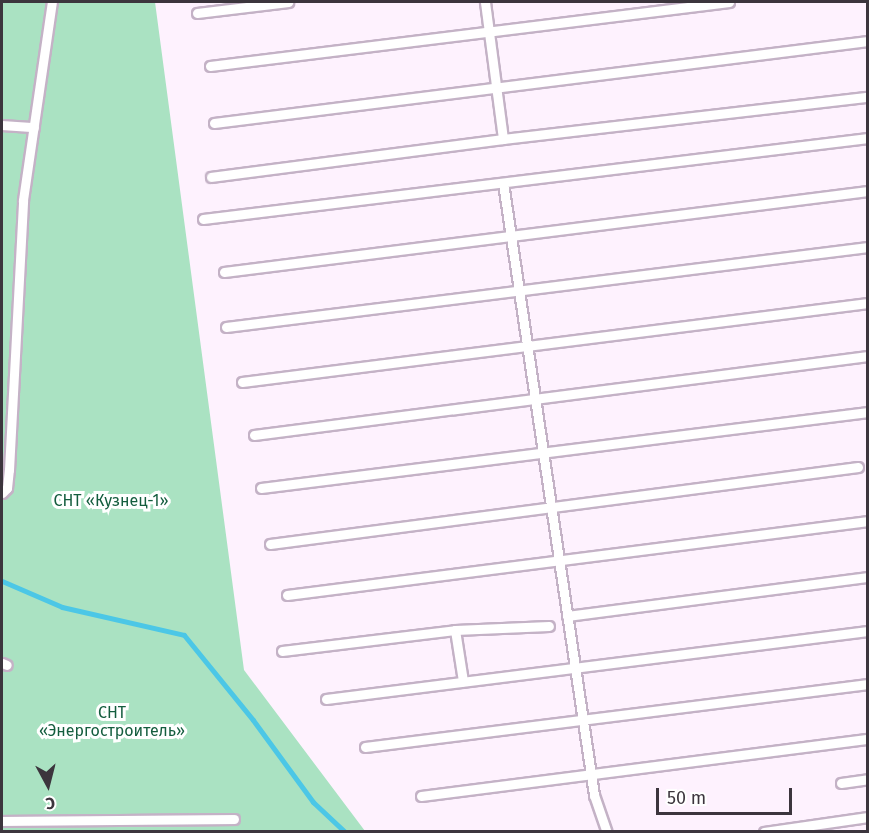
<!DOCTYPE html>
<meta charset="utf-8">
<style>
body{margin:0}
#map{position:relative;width:869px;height:833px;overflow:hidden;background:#fef2fe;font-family:"Fira Sans",sans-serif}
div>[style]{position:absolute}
.green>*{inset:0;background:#aae2c2}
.stream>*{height:5px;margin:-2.5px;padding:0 2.5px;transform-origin:2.5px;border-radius:2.5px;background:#4cc7e6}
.roads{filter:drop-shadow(2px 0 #c4b2c6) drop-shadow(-2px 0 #c4b2c6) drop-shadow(0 2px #c4b2c6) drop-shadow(0 -2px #c4b2c6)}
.lane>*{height:9px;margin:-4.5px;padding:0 4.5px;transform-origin:4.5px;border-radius:4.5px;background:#fff}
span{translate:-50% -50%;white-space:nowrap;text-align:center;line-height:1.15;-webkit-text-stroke:6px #fff;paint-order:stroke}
.park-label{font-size:16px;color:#145d3e}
.frame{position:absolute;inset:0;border:3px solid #3c353d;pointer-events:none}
.north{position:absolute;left:18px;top:755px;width:60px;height:60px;-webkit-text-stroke:4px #fff;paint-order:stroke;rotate:173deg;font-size:16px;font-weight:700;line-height:24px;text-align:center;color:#3c353d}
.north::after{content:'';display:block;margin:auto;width:21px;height:27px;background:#3c353d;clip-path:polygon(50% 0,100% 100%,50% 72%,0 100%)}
.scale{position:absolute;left:656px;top:788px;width:136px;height:27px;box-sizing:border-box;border:3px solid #3c353d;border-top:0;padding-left:8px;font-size:18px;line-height:21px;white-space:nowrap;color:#3c353d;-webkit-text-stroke:4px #fff;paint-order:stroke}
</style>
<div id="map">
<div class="green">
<i style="clip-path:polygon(2px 2px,155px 2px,244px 670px,365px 831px,2px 832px)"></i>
</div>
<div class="stream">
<i style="left:2px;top:581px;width:65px;rotate:23.4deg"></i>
<i style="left:62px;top:607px;width:125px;rotate:12.9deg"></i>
<i style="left:184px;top:635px;width:109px;rotate:50.9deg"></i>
<i style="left:253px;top:720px;width:102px;rotate:53.8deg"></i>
<i style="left:313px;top:802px;width:44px;rotate:43.2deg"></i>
</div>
<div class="roads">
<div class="lane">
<i style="left:485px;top:2px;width:138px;rotate:82.5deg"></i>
<i style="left:197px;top:13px;width:92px;rotate:-6.9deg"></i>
<i style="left:210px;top:66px;width:523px;rotate:-7.03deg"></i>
<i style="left:214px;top:123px;width:659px;rotate:-7.15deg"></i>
<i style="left:2px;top:125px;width:32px;rotate:4deg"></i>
<i style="left:211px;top:177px;width:294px;rotate:-7.4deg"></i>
<i style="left:503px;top:139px;width:367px;rotate:-6.6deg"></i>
<i style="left:503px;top:183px;width:619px;rotate:81.54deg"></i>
<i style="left:594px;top:795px;width:39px;rotate:71deg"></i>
<i style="left:203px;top:219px;width:670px;rotate:-6.94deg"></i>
<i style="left:224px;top:272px;width:649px;rotate:-7.17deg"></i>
<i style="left:226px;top:327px;width:647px;rotate:-7.1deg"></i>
<i style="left:242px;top:382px;width:631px;rotate:-7.19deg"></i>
<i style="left:254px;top:435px;width:619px;rotate:-7.33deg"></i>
<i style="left:261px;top:488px;width:612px;rotate:-7.14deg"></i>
<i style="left:2px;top:493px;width:7px;rotate:-45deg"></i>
<i style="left:7px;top:488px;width:18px;rotate:-84deg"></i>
<i style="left:9px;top:470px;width:270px;rotate:-87deg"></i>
<i style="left:23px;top:200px;width:200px;rotate:-81.7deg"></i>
<i style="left:270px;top:544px;width:593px;rotate:-7.46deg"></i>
<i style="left:287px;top:595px;width:586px;rotate:-7.26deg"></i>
<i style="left:567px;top:616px;width:304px;rotate:-7.4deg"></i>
<i style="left:455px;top:630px;width:52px;rotate:81.1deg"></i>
<i style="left:282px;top:651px;width:174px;rotate:-6.9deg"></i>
<i style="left:455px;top:630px;width:94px;rotate:-2.4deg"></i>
<i style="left:2px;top:663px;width:5px;rotate:22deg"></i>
<i style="left:326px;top:699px;width:546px;rotate:-7.15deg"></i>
<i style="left:365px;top:747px;width:507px;rotate:-7.14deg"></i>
<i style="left:841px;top:783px;width:27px;rotate:-8deg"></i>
<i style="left:421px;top:796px;width:451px;rotate:-7.3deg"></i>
<i style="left:2px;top:821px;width:232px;rotate:-0.5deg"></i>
<i style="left:764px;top:832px;width:105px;rotate:-8.2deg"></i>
</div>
</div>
<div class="park-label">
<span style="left:111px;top:501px">СНТ «Кузнец-1»</span>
<span style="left:112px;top:722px">СНТ<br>«Энергостроитель»</span>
</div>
<div class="frame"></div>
<div class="north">С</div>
<div class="scale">50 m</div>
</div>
